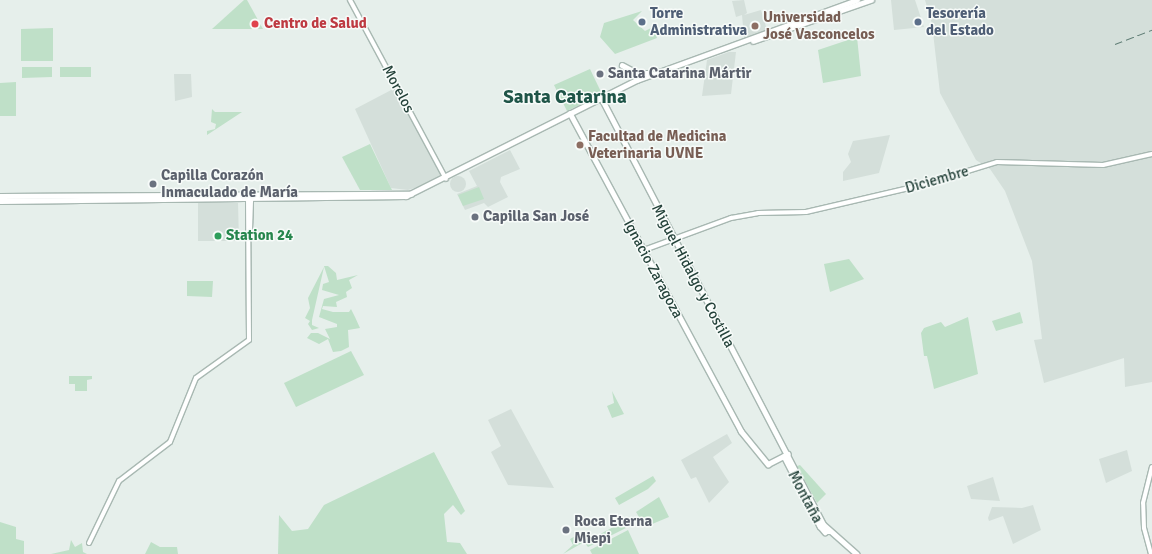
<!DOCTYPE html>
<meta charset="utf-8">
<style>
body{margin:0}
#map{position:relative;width:1152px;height:554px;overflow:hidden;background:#e6efeb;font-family:Signika,sans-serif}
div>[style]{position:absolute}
.built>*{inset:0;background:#d4dfda}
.round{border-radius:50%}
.green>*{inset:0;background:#bfe0c8}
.roads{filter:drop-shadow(1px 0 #a8b8b2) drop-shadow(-1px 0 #a8b8b2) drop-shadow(0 1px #a8b8b2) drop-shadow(0 -1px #a8b8b2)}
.tertiary>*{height:4px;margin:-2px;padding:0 2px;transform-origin:2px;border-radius:2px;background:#fff}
.secondary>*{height:4.5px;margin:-2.25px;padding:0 2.25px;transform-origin:2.25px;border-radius:2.25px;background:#fff}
.rail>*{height:1px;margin-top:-0.5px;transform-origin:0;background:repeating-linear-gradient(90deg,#5f7d75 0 8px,transparent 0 12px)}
.dots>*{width:11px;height:11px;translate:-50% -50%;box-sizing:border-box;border:2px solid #f7fbf9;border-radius:50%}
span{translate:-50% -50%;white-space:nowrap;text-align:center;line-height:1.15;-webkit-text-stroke:3px #f7fbf9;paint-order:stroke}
.service-label{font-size:15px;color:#4e5e75;font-weight:700}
.left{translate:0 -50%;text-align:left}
.education-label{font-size:15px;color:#785e54;font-weight:700}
.health-label{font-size:15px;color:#be3a42;font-weight:700}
.worship-label{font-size:15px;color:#5b616d;font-weight:700}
.street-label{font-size:15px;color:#24423a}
.leisure-label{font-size:15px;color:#27864d;font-weight:700}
.district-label{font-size:19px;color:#1f5548;font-weight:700}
</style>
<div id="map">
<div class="built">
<i style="clip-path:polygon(744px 0,747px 13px,744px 15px,761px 10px,767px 30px,744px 38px,742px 15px,736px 17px,732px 1px)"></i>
<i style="clip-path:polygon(891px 0,915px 0,924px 27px,894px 30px)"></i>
<i style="clip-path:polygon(925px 0,1152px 0,1152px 382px,1125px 387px,1124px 358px,1044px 383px,1034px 340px,1042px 339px,1032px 261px,1005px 191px,990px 169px,976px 160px,940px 93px,932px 24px)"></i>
<i style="clip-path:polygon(729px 52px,736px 52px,731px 94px,702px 96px,707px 60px)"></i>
<i style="clip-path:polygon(174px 74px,191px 74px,192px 97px,175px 101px)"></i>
<i style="clip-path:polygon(395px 88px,441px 175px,424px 185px,408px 190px,391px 188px,355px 109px)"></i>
<i style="clip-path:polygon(890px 135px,879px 173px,843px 181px,843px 172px,851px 162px,848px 154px,853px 141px)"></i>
<i style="clip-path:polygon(510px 150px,520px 169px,501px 177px,500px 182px,508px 197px,488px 207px,484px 203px,465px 210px,457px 194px,477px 186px,469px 171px)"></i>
<i class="round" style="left:450px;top:176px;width:16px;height:16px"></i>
<i style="clip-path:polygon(198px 203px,238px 203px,239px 241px,198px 241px)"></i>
<i style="clip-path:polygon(511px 409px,554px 488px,508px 485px,491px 452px,501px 446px,488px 420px)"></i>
<i style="clip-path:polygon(727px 434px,732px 443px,713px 457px,729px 482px,709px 503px,696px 477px,691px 479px,681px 460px)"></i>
<i style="clip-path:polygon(1127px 450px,1132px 471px,1106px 483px,1099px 459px)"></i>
<i style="clip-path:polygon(993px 477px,1000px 501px,971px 499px,967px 486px)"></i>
<i style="clip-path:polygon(1033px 505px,1041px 530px,1013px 544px,1003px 516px,989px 521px,988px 518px,992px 507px,1022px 508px)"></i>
</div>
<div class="green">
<i style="clip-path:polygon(244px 0,247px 0,263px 29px,212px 29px)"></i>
<i style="clip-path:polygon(642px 11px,633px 20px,645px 31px,653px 27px,657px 38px,615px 54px,600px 37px,604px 23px)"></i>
<i style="clip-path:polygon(53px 28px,53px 61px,21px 61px,21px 29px)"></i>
<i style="clip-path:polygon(857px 37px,861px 76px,823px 83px,818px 50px)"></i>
<i style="clip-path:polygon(22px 67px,52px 67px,52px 77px,22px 78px)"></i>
<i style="clip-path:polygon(60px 67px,91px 67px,91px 77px,60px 77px)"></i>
<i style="clip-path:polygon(590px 69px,602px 94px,567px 111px,554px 85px)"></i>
<i style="clip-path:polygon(16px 82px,16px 116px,0 116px,0 83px)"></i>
<i style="clip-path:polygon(212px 109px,215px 112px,242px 112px,207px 135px,207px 131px,215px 129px,216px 124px,211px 122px)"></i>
<i style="clip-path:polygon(370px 144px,392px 190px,360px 190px,342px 157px)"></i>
<i style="clip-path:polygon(479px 187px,484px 199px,463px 206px,458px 195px)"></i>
<i style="clip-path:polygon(849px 259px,864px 279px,830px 292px,824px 264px)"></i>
<i style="clip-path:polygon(324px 266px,328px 266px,336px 273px,337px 280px,358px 275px,349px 280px,352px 288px,346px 292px,347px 297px,336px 302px,337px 307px,323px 306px,322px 309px,333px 312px,349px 312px,351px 309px,355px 317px,360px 328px,348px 330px,349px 347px,341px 351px,333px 352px,328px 339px,319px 344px,307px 338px,311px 333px,318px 333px,330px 339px,325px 329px,337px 327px,337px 324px,319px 317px,324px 299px,339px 295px,322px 290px,323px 284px,329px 282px)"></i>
<i style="clip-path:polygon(324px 267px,312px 320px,312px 325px,319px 328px,312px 330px,308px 324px,310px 321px,305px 318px,310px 308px,308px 298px)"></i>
<i style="clip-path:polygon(187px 281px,213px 281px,212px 297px,187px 296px)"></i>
<i style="clip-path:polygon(1020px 312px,1023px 323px,996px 331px,992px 321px)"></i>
<i style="clip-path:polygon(968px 317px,978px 374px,934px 389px,927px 356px,924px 356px,921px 333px,924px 328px,941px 322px,945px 327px)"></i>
<i style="clip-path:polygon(351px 351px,364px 375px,296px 407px,284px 383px)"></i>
<i style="clip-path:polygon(69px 376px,92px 376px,92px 379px,87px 380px,87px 391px,75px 391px,75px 384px,69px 384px)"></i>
<i style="clip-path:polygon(612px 391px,624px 414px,612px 418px,607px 406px,614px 403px)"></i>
<i style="clip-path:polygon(434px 452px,465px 511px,461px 515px,453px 505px,444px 514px,447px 542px,460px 543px,467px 554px,278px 554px,279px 515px,292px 531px,308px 529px,324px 505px)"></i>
<i style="clip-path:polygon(800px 465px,826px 494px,817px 503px,797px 466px)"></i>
<i style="clip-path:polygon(653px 476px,656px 481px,648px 489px,619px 505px,615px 498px)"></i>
<i style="clip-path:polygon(659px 497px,669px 517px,645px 527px,636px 512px)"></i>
<i style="clip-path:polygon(0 522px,16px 527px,16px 539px,24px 541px,24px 554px,0 554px)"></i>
<i style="clip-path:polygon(619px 524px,626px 528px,588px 547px,584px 542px,563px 554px,573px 545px,570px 539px,579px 534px,585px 534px,589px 540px)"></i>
<i style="clip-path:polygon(628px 530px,639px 554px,592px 554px,590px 550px)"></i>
<i style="clip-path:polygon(71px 540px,75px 547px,82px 543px,83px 552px,87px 554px,51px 554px,69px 550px)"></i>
<i style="clip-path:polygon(151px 542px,160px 547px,177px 547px,178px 554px,145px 554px)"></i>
</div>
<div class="roads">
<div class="tertiary">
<i style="left:350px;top:0;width:203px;rotate:61.8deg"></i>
<i style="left:250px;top:230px;width:35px;rotate:-88deg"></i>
<i style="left:644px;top:250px;width:93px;rotate:-20.2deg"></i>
<i style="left:731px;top:218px;width:27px;rotate:-10deg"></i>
<i style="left:758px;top:213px;width:48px;rotate:-1.2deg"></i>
<i style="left:806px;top:212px;width:119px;rotate:-13.1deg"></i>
<i style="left:922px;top:185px;width:78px;rotate:-17deg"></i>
<i style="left:997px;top:162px;width:106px;rotate:1.6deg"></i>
<i style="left:1103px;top:165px;width:50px;rotate:-12.7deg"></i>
<i style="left:89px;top:543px;width:69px;rotate:-64.2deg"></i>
<i style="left:119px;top:481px;width:64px;rotate:-37.4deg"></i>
<i style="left:170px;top:442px;width:69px;rotate:-67.9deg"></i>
<i style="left:196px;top:378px;width:65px;rotate:-35.6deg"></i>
<i style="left:249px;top:340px;width:144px;rotate:-90.4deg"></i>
<i style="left:1151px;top:554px;width:27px;rotate:-105deg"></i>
<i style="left:1144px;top:528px;width:25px;rotate:-92deg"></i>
<i style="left:1143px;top:503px;width:37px;rotate:-76deg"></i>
</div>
<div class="secondary">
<i style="left:753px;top:41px;width:125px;rotate:-19.2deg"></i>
<i style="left:622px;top:65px;width:17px;rotate:28deg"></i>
<i style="left:637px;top:73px;width:14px"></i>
<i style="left:601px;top:97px;width:481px;rotate:62.5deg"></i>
<i style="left:823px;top:524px;width:45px;rotate:41.4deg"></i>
<i style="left:570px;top:113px;width:361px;rotate:61.7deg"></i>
<i style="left:741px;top:431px;width:43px;rotate:50.7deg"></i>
<i style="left:768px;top:464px;width:22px;rotate:-27deg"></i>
<i style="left:0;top:196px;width:411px;rotate:-0.3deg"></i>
<i style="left:0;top:201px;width:406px;rotate:-0.7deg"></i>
<i style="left:406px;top:196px;width:258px;rotate:-26.7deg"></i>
<i style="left:637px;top:80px;width:234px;rotate:-20deg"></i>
<i style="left:784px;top:456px;width:79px;rotate:62.8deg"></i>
<i style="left:820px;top:526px;width:8px;rotate:50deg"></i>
<i style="left:825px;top:532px;width:5px"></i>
</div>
</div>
<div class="rail">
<i style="left:1115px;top:44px;width:40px;rotate:-21deg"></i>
</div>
<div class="dots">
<i style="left:642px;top:22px;background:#5c6f8a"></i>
<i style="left:918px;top:22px;background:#5c6f8a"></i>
<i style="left:255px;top:24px;background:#e0444e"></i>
<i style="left:755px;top:26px;background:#8d6e63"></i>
<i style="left:600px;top:74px;background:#6b7280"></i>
<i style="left:580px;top:145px;background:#8d6e63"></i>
<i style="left:153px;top:184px;background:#6b7280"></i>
<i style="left:475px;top:217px;background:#6b7280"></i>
<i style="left:218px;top:236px;background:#2e9e5b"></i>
<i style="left:566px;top:530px;background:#6b7280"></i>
</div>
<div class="service-label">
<span class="left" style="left:650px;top:22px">Torre<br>Administrativa</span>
<span class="left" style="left:926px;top:22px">Tesorería<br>del Estado</span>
</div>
<div class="education-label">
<span class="left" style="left:763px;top:26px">Universidad<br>José Vasconcelos</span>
<span class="left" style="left:588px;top:145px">Facultad de Medicina<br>Veterinaria UVNE</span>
</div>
<div class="health-label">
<span class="left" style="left:264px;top:24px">Centro de Salud</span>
</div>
<div class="worship-label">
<span class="left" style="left:608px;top:74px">Santa Catarina Mártir</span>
<span class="left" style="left:161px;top:184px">Capilla Corazón<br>Inmaculado de María</span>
<span class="left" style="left:483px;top:217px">Capilla San José</span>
<span class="left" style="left:574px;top:530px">Roca Eterna<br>Miepi</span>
</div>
<div class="street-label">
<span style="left:398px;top:89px;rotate:62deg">Morelos</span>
<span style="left:937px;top:180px;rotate:-16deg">Diciembre</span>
<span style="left:653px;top:269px;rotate:62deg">Ignacio Zaragoza</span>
<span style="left:693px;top:276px;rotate:62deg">Miguel Hidalgo y Costilla</span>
<span style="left:805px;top:497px;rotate:62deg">Montaña</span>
</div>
<div class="leisure-label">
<span class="left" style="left:226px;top:236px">Station 24</span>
</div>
<div class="district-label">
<span style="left:565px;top:98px">Santa Catarina</span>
</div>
</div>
